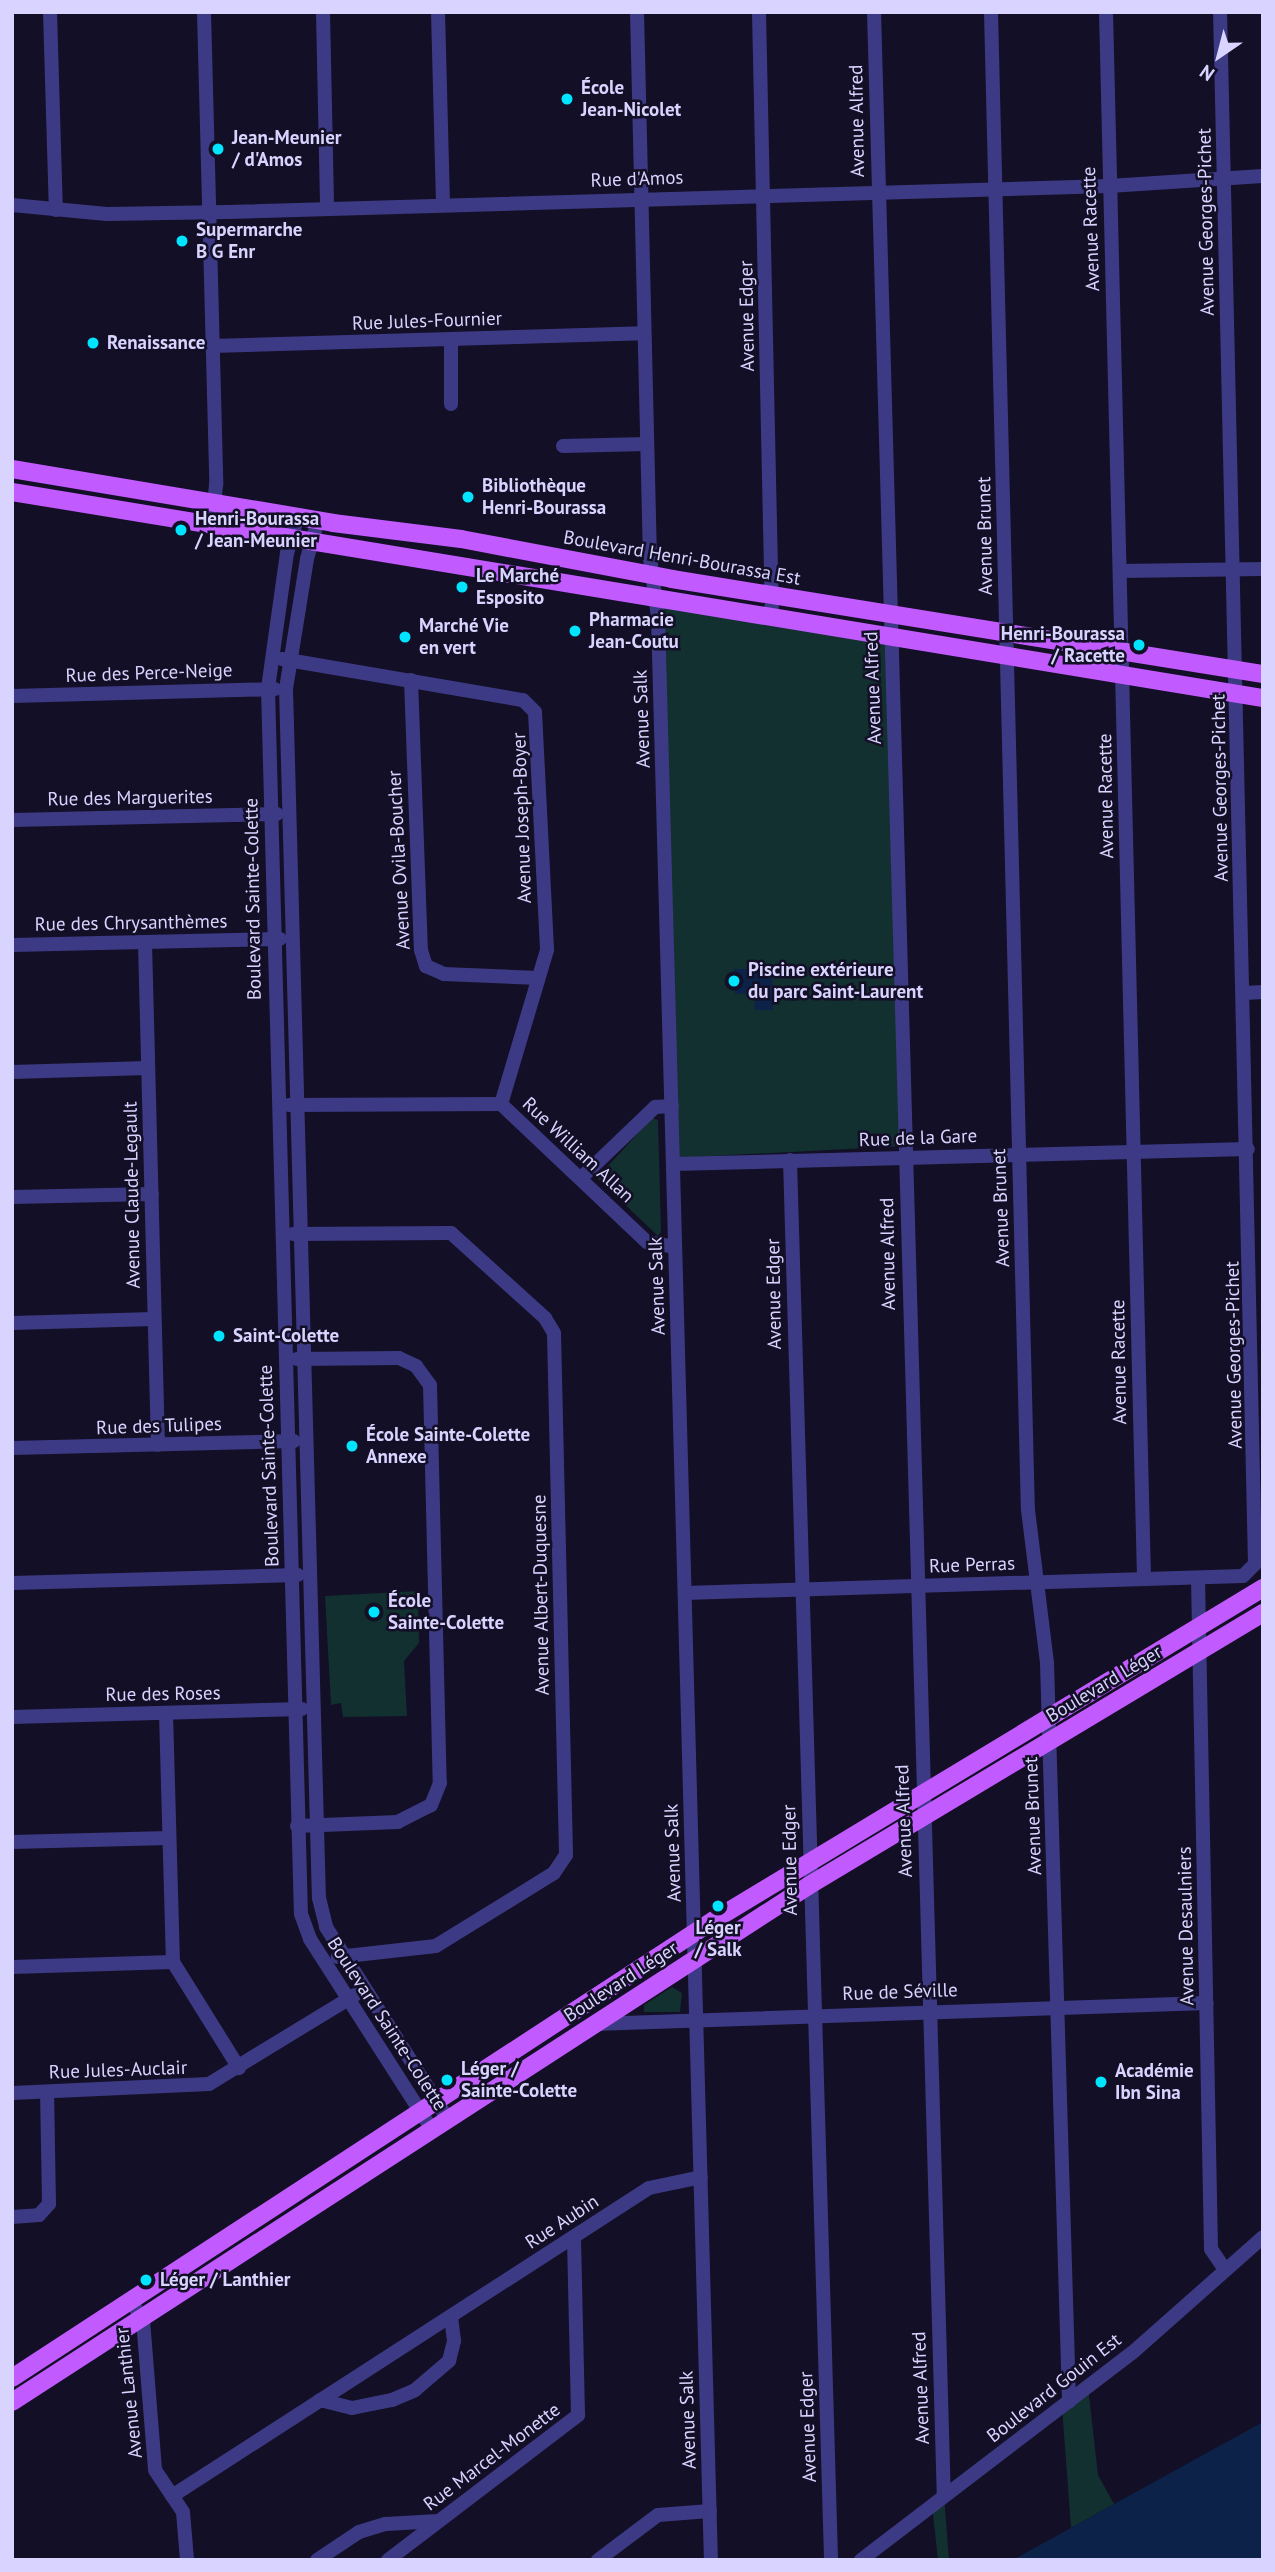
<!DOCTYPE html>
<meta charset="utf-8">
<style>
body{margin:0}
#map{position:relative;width:1275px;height:2572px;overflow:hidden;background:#130f26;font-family:"PT Sans",sans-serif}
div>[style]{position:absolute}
.green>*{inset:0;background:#12302f}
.water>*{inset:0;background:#0c2248}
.minor>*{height:14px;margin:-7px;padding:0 7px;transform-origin:7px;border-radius:7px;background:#3d3a85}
.major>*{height:18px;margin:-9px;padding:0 9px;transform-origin:9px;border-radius:9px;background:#c25bff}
.dots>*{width:19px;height:19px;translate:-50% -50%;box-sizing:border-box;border:4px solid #130f26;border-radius:50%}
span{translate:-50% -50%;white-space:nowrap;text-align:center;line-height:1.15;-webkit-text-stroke:5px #130f26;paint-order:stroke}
.poi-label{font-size:19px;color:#d9d4ff;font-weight:700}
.left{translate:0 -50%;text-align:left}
.right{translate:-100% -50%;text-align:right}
.street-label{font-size:19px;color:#d9d4ff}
.frame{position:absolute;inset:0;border:14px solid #d9d4ff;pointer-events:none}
.north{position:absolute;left:1184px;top:21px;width:70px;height:70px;-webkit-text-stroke:5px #130f26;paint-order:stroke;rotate:215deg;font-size:19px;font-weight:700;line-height:28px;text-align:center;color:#d9d4ff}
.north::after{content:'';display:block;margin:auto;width:24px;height:32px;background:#d9d4ff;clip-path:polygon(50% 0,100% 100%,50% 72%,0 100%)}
</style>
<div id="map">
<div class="green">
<i style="clip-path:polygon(662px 598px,888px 636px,904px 1146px,674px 1158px)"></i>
<i style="clip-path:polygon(652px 1118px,658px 1120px,661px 1232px,658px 1236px,597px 1178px)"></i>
<i style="clip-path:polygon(418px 1591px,419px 1643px,404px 1661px,407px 1716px,343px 1717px,341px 1703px,331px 1705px,325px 1596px)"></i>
<i style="clip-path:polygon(672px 1987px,682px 1993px,680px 2012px,644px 2012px,644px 2005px)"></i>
<i style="clip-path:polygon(1088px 2387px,1098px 2475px,1114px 2504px,1071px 2528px,1062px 2407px)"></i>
<i style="clip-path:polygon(944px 2495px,949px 2560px,938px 2560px,932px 2505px)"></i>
</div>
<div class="water">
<i style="clip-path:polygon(772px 969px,773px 1010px,755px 1010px,754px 993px,735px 994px,734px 969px)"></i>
<i style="clip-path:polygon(1263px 2422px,1263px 2560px,1013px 2560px,1114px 2504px)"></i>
</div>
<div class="minor">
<i style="left:50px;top:12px;width:198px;rotate:88.3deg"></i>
<i style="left:204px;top:12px;width:473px;rotate:88.5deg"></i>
<i style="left:216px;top:485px;width:40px;rotate:95.7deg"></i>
<i style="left:323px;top:12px;width:196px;rotate:88.8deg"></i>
<i style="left:438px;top:12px;width:193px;rotate:88.5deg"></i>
<i style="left:637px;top:12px;width:546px;rotate:88.64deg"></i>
<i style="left:650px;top:558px;width:60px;rotate:82.3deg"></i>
<i style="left:658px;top:617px;width:1944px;rotate:88.44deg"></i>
<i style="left:759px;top:12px;width:607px;rotate:88.77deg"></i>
<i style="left:874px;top:12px;width:2484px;rotate:88.39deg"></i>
<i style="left:991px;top:12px;width:1498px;rotate:88.59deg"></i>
<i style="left:1028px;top:1510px;width:154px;rotate:82.9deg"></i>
<i style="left:1047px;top:1663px;width:739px;rotate:88.29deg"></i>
<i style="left:1106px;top:12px;width:1566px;rotate:88.61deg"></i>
<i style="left:12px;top:205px;width:95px;rotate:5.4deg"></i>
<i style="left:107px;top:214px;width:120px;rotate:-1deg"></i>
<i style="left:227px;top:212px;width:882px;rotate:-1.69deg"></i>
<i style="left:1109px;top:186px;width:154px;rotate:-3.7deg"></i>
<i style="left:212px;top:346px;width:431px;rotate:-1.7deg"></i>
<i style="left:451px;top:404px;width:64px;rotate:-90deg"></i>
<i style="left:563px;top:446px;width:84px;rotate:-1.4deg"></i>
<i style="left:298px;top:515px;width:40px;rotate:106deg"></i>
<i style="left:287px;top:553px;width:137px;rotate:98deg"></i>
<i style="left:268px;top:689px;width:1225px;rotate:88.46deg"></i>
<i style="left:301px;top:1914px;width:27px;rotate:70deg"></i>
<i style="left:310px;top:1939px;width:227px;rotate:57.4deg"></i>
<i style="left:318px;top:520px;width:41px;rotate:105.8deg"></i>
<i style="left:307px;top:559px;width:132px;rotate:99.2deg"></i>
<i style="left:286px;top:689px;width:1209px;rotate:88.44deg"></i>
<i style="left:319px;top:1898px;width:30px;rotate:76deg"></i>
<i style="left:326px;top:1927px;width:227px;rotate:57.6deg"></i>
<i style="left:1120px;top:571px;width:143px;rotate:-0.8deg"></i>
<i style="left:282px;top:659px;width:244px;rotate:9.7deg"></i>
<i style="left:523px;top:700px;width:17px;rotate:45deg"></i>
<i style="left:535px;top:712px;width:238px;rotate:87.1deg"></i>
<i style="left:547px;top:950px;width:161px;rotate:106.6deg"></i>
<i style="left:411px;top:680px;width:270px;rotate:87.9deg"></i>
<i style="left:421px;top:950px;width:17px;rotate:73deg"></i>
<i style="left:426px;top:966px;width:20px;rotate:24deg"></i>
<i style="left:444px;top:974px;width:94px;rotate:2.4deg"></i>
<i style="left:12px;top:696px;width:263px;rotate:-1.5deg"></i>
<i style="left:12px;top:820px;width:265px;rotate:-1.3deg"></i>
<i style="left:145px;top:943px;width:502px;rotate:88.52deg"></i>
<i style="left:12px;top:945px;width:268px;rotate:-1.3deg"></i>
<i style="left:1244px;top:993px;width:19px;rotate:-3deg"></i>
<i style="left:12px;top:1072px;width:136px;rotate:-1.7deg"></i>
<i style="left:289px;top:1105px;width:212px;rotate:-0.3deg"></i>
<i style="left:501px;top:1104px;width:201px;rotate:43.4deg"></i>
<i style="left:647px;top:1242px;width:28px;rotate:10deg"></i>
<i style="left:790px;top:1160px;width:1401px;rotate:88.32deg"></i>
<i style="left:673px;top:1164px;width:575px;rotate:-1.49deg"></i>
<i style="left:581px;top:1178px;width:103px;rotate:-43.8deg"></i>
<i style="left:655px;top:1107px;width:17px;rotate:-3deg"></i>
<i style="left:12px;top:1197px;width:140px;rotate:-1.2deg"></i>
<i style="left:293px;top:1234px;width:158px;rotate:-0.4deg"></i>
<i style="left:451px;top:1233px;width:127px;rotate:42.1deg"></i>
<i style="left:545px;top:1318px;width:17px;rotate:59deg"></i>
<i style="left:554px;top:1333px;width:522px;rotate:88.68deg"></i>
<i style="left:566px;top:1855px;width:22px;rotate:124deg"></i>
<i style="left:554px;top:1873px;width:139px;rotate:148.3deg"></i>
<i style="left:436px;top:1946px;width:99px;rotate:173.6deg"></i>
<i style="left:12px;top:1323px;width:142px;rotate:-1.6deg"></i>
<i style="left:297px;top:1359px;width:102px;rotate:-0.6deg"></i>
<i style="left:399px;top:1358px;width:19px;rotate:25deg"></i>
<i style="left:416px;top:1366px;width:24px;rotate:54deg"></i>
<i style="left:430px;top:1385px;width:398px;rotate:88.6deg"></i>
<i style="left:440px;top:1783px;width:24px;rotate:112deg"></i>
<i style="left:431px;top:1805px;width:37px;rotate:153deg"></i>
<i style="left:398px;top:1822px;width:101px;rotate:177.7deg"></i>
<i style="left:12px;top:1448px;width:282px;rotate:-1.4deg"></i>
<i style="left:1198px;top:1578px;width:671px;rotate:88.89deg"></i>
<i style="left:1211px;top:2249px;width:25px;rotate:56deg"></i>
<i style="left:12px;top:1583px;width:286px;rotate:-1.6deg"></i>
<i style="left:685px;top:1593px;width:558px;rotate:-1.75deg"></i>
<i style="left:1243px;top:1576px;width:17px;rotate:-45deg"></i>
<i style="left:1255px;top:1564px;width:1552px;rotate:-91.29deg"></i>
<i style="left:166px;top:1713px;width:249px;rotate:88.4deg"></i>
<i style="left:173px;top:1962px;width:125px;rotate:58.1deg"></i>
<i style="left:12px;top:1717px;width:290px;rotate:-1.6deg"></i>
<i style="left:12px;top:1842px;width:157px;rotate:-1.5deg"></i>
<i style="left:12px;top:1967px;width:161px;rotate:-1.8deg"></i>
<i style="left:594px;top:2024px;width:613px;rotate:-1.96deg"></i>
<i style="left:12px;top:2093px;width:197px;rotate:-2.6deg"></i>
<i style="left:209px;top:2084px;width:171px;rotate:-31.4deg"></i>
<i style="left:12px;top:2217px;width:27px;rotate:-4deg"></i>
<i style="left:39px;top:2215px;width:15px;rotate:-48deg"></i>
<i style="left:49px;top:2204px;width:112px;rotate:-91deg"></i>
<i style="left:131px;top:2301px;width:22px;rotate:58deg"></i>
<i style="left:143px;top:2320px;width:150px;rotate:85.4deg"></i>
<i style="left:155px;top:2470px;width:50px;rotate:56.3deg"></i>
<i style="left:183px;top:2512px;width:48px;rotate:85.2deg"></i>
<i style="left:320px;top:2400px;width:33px;rotate:14deg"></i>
<i style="left:352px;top:2408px;width:41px;rotate:-11.3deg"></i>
<i style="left:392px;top:2400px;width:25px;rotate:-23deg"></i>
<i style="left:415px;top:2390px;width:45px;rotate:-40.5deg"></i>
<i style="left:449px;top:2361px;width:21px;rotate:-76deg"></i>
<i style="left:454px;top:2341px;width:23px;rotate:-97deg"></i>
<i style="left:172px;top:2496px;width:568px;rotate:-32.85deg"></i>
<i style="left:649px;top:2188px;width:53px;rotate:-11.9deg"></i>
<i style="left:317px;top:2560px;width:50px;rotate:-33.7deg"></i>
<i style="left:359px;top:2532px;width:28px;rotate:-17deg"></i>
<i style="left:386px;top:2524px;width:52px;rotate:-3.3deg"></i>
<i style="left:388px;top:2560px;width:239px;rotate:-37.3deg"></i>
<i style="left:578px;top:2415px;width:178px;rotate:-91.3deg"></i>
<i style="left:598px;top:2560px;width:75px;rotate:-36.9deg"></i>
<i style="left:658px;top:2515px;width:52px;rotate:-4.4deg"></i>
<i style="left:861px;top:2560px;width:341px;rotate:-37.4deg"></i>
<i style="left:1132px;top:2353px;width:175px;rotate:-41.5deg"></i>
</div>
<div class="major">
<i style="left:12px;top:469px;width:326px;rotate:9.5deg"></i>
<i style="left:333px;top:523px;width:129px;rotate:7.1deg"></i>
<i style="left:461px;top:539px;width:215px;rotate:10.7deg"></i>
<i style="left:672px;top:579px;width:599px;rotate:9.13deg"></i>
<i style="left:12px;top:492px;width:1268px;rotate:9.35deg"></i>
<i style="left:12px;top:2378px;width:838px;rotate:-33.12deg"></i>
<i style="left:714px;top:1920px;width:642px;rotate:-31.16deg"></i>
<i style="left:12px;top:2402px;width:949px;rotate:-32.95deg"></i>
<i style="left:808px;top:1886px;width:531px;rotate:-30.96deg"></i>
</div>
<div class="dots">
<i style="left:567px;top:99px;background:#00e5ff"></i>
<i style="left:218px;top:149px;background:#00e5ff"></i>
<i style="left:182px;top:241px;background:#00e5ff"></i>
<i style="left:93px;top:343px;background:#00e5ff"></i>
<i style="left:468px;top:497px;background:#00e5ff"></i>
<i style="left:181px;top:530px;background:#00e5ff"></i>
<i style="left:462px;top:587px;background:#00e5ff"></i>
<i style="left:575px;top:631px;background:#00e5ff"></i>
<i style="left:405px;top:637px;background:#00e5ff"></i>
<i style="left:1139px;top:645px;background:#00e5ff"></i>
<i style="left:734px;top:981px;background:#00e5ff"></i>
<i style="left:219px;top:1336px;background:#00e5ff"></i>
<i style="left:352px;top:1446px;background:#00e5ff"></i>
<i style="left:374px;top:1612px;background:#00e5ff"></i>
<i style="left:718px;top:1906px;background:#00e5ff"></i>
<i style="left:447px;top:2080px;background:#00e5ff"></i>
<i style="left:1101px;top:2082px;background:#00e5ff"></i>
<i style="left:146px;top:2280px;background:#00e5ff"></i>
</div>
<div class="poi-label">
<span class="left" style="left:581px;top:99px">École<br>Jean-Nicolet</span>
<span class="left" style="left:232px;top:149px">Jean-Meunier<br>/ d'Amos</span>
<span class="left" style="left:196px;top:241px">Supermarche<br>B G Enr</span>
<span class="left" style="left:107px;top:343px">Renaissance</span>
<span class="left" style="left:482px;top:497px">Bibliothèque<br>Henri-Bourassa</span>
<span class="left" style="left:195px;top:530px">Henri-Bourassa<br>/ Jean-Meunier</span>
<span class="left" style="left:476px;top:587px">Le Marché<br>Esposito</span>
<span class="left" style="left:589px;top:631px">Pharmacie<br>Jean-Coutu</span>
<span class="left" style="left:419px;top:637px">Marché Vie<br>en vert</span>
<span class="right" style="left:1125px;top:645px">Henri-Bourassa<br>/ Racette</span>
<span class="left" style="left:748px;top:981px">Piscine extérieure<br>du parc Saint-Laurent</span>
<span class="left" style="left:233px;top:1336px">Saint-Colette</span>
<span class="left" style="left:366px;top:1446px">École Sainte-Colette<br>Annexe</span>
<span class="left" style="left:388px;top:1612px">École<br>Sainte-Colette</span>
<span style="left:718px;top:1939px">Léger<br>/ Salk</span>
<span class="left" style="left:461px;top:2080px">Léger /<br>Sainte-Colette</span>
<span class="left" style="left:1115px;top:2082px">Académie<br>Ibn Sina</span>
<span class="left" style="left:160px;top:2280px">Léger / Lanthier</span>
</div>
<div class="street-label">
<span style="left:857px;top:121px;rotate:-91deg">Avenue Alfred</span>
<span style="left:637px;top:179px;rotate:-2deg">Rue d'Amos</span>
<span style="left:1206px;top:222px;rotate:-91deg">Avenue Georges-Pichet</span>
<span style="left:1091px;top:229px;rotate:-92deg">Avenue Racette</span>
<span style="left:747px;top:316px;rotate:-91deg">Avenue Edger</span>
<span style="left:427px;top:321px;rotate:-2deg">Rue Jules-Fournier</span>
<span style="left:985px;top:536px;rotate:-91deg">Avenue Brunet</span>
<span style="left:682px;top:558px;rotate:10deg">Boulevard Henri-Bourassa Est</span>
<span style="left:149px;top:673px;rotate:-2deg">Rue des Perce-Neige</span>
<span style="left:873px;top:688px;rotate:-92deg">Avenue Alfred</span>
<span style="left:642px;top:719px;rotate:-92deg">Avenue Salk</span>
<span style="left:1220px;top:788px;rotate:-91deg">Avenue Georges-Pichet</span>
<span style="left:1106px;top:796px;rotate:-91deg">Avenue Racette</span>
<span style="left:130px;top:798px;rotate:-1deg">Rue des Marguerites</span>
<span style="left:522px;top:818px;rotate:-92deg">Avenue Joseph-Boyer</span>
<span style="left:399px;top:860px;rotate:-93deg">Avenue Ovila-Boucher</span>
<span style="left:253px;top:899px;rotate:-91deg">Boulevard Sainte-Colette</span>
<span style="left:131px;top:923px;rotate:-1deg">Rue des Chrysanthèmes</span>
<span style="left:918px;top:1138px;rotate:-2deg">Rue de la Gare</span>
<span style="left:578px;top:1150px;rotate:43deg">Rue William Allan</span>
<span style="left:132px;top:1195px;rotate:-91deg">Avenue Claude-Legault</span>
<span style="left:1001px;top:1208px;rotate:-92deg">Avenue Brunet</span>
<span style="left:888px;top:1254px;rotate:-91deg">Avenue Alfred</span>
<span style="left:657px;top:1286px;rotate:-92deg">Avenue Salk</span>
<span style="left:774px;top:1294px;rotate:-91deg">Avenue Edger</span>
<span style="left:1234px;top:1355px;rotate:-91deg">Avenue Georges-Pichet</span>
<span style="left:1119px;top:1362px;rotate:-91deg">Avenue Racette</span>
<span style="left:159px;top:1426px;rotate:-2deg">Rue des Tulipes</span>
<span style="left:269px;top:1466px;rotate:-92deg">Boulevard Sainte-Colette</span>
<span style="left:972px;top:1565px;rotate:-2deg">Rue Perras</span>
<span style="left:541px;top:1595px;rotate:-91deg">Avenue Albert-Duquesne</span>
<span style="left:1104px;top:1684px;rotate:-31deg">Boulevard Léger</span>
<span style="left:163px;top:1694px;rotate:-1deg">Rue des Roses</span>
<span style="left:1033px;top:1816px;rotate:-92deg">Avenue Brunet</span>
<span style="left:904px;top:1821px;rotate:-92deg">Avenue Alfred</span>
<span style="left:673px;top:1853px;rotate:-92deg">Avenue Salk</span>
<span style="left:790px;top:1860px;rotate:-91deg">Avenue Edger</span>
<span style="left:1186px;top:1926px;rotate:-91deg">Avenue Desaulniers</span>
<span style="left:621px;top:1982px;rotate:-33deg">Boulevard Léger</span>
<span style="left:900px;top:1992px;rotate:-2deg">Rue de Séville</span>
<span style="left:387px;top:2024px;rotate:57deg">Boulevard Sainte-Colette</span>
<span style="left:118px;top:2070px;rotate:-2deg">Rue Jules-Auclair</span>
<span style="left:562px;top:2222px;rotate:-33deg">Rue Aubin</span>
<span style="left:921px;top:2388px;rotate:-92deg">Avenue Alfred</span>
<span style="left:1054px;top:2388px;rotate:-38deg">Boulevard Gouin Est</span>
<span style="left:129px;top:2393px;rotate:-96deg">Avenue Lanthier</span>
<span style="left:688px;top:2420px;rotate:-92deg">Avenue Salk</span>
<span style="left:808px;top:2427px;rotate:-92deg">Avenue Edger</span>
<span style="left:492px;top:2457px;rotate:-37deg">Rue Marcel-Monette</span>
</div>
<div class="frame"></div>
<div class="north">N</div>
</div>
